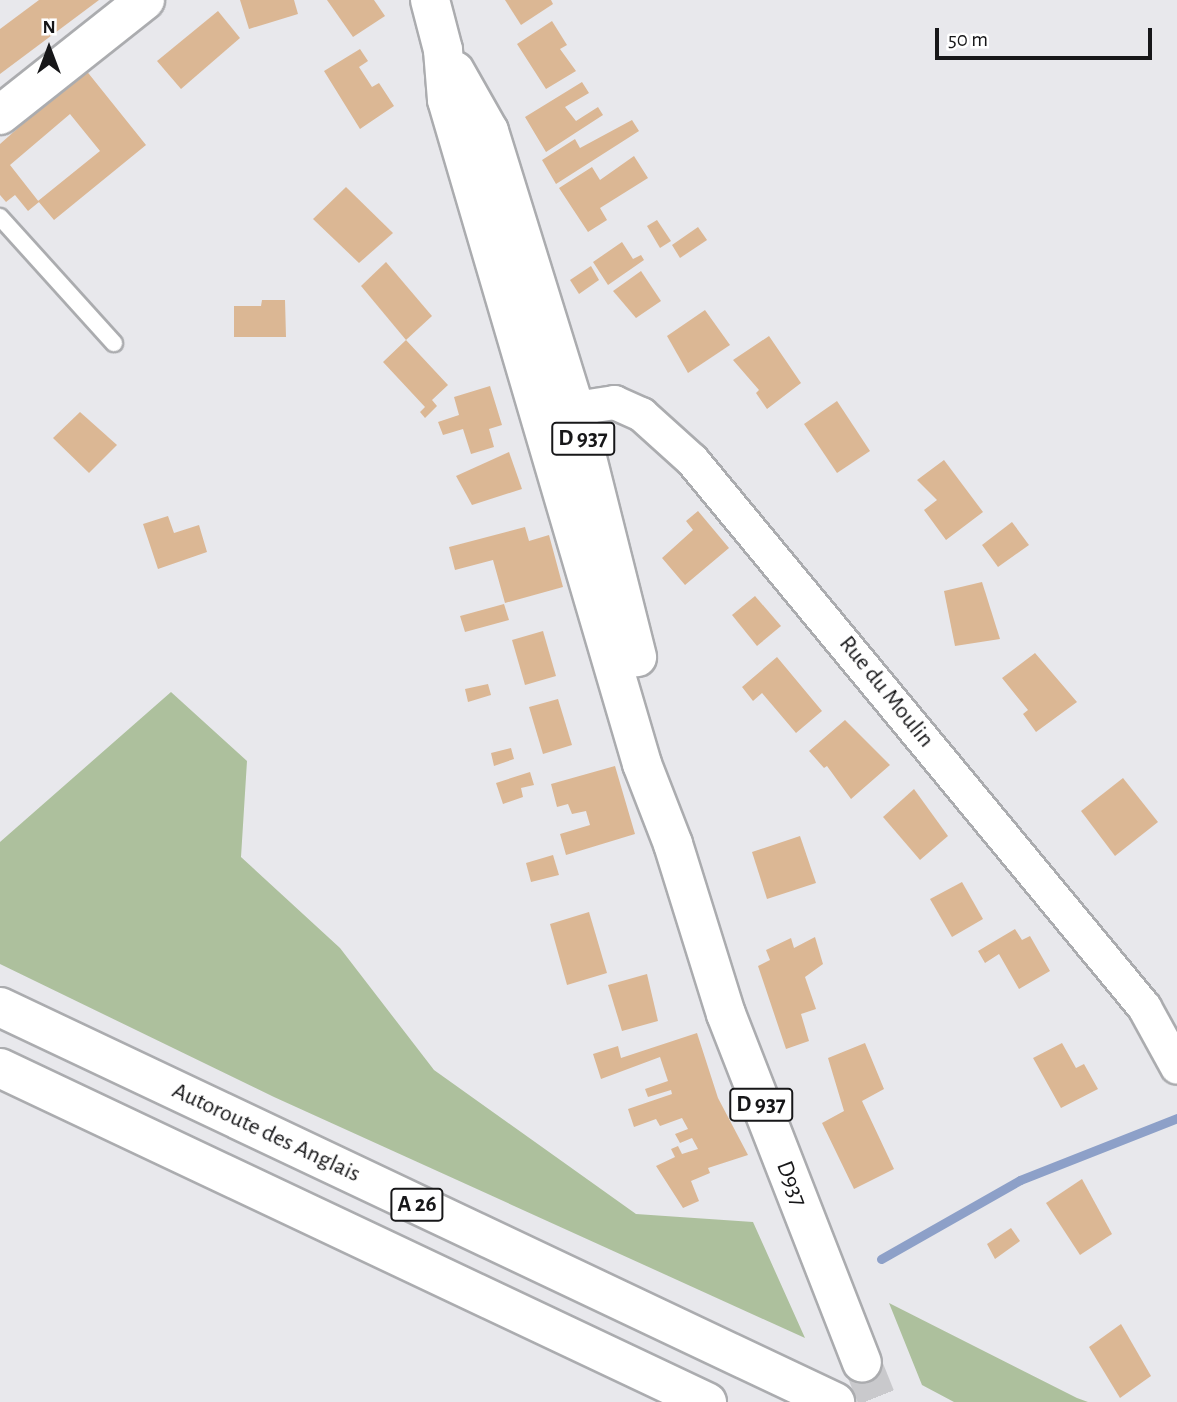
<!DOCTYPE html>
<style>
body{margin:0}
#map{position:relative;width:1177px;height:1402px;overflow:hidden;background:#e8e8ec;font-family:"Alegreya Sans",sans-serif}
div>[style]{position:absolute}
.green>*{inset:0;background:#adc09d}
.stream>*{height:9px;margin:-4.5px;padding:0 4.5px;transform-origin:4.5px;border-radius:4.5px;background:#8da0c8}
.building>*{inset:0;background:#dbb794}
.primary-tunnel>*{height:38px;margin-top:-19px;transform-origin:0;background:repeating-linear-gradient(90deg,#c9c9cc 0 38px,transparent 0 57px)}
.roads{filter:drop-shadow(2px 0 #abacaf) drop-shadow(-2px 0 #abacaf) drop-shadow(0 2px #abacaf) drop-shadow(0 -2px #abacaf)}
.service>*{height:16px;margin:-8px;padding:0 8px;transform-origin:8px;border-radius:8px;background:#fff}
.minor>*{height:33px;margin:-16.5px;padding:0 16.5px;transform-origin:16.5px;border-radius:16.5px;background:#fff}
.tertiary>*{height:38px;margin:-19px;padding:0 19px;transform-origin:19px;border-radius:19px;background:#fff}
.primary>*{height:38px;margin:-19px;padding:0 19px;transform-origin:19px;border-radius:19px;background:#fff}
.motorway>*{height:38px;margin:-19px;padding:0 19px;transform-origin:19px;border-radius:19px;background:#fff}
span{translate:-50% -50%;white-space:nowrap;text-align:center;line-height:1.15;-webkit-text-stroke:5px #fff;paint-order:stroke}
.shield-label span{padding:2px 5px;background:#fff;border:2px solid;border-radius:5px;-webkit-text-stroke-width:0}
.shield-label{font-size:23px;color:#171719;font-weight:700}
.street-label{font-size:24px;color:#171719}
.north{position:absolute;left:14px;top:14px;width:70px;height:70px;-webkit-text-stroke:5px #fff;paint-order:stroke;rotate:0deg;font-size:19px;font-weight:700;line-height:28px;text-align:center;color:#171719}
.north::after{content:'';display:block;margin:auto;width:24px;height:32px;background:#171719;clip-path:polygon(50% 0,100% 100%,50% 72%,0 100%)}
.scale{position:absolute;left:935px;top:28px;width:217px;height:32px;box-sizing:border-box;border:4px solid #171719;border-top:0;padding-left:9px;font-size:21px;line-height:24px;white-space:nowrap;color:#171719;-webkit-text-stroke:5px #fff;paint-order:stroke}
</style>
<div id="map">
<div class="green">
<i style="clip-path:polygon(171px 692px,247px 761px,241px 857px,340px 948px,434px 1070px,636px 1214px,753px 1222px,805px 1338px,274px 1097px,0 964px,0 842px)"></i>
<i style="clip-path:polygon(889px 1303px,1077px 1398px,1088px 1402px,954px 1402px,922px 1385px)"></i>
</div>
<div class="stream">
<i style="left:881px;top:1259px;width:160px;rotate:-29.6deg"></i>
<i style="left:1020px;top:1180px;width:169px;rotate:-21.5deg"></i>
</div>
<div class="building">
<i style="clip-path:polygon(39px 0,99px 0,0 74px,0 29px)"></i>
<i style="clip-path:polygon(240px 0,294px 0,298px 14px,249px 29px)"></i>
<i style="clip-path:polygon(327px 0,374px 0,385px 16px,353px 37px)"></i>
<i style="clip-path:polygon(505px 0,551px 0,553px 4px,521px 25px)"></i>
<i style="clip-path:polygon(218px 11px,240px 38px,181px 89px,157px 61px)"></i>
<i style="clip-path:polygon(552px 21px,567px 45px,560px 49px,576px 71px,546px 89px,517px 44px)"></i>
<i style="clip-path:polygon(360px 49px,368px 61px,359px 67px,372px 87px,379px 83px,394px 106px,360px 129px,324px 71px)"></i>
<i style="clip-path:polygon(85px 69px,146px 145px,54px 220px,38px 201px,100px 151px,70px 114px,10px 165px,39px 202px,28px 211px,15px 195px,6px 202px,0 195px,0 144px)"></i>
<i style="clip-path:polygon(582px 82px,589px 93px,565px 107px,576px 121px,598px 107px,603px 115px,546px 152px,525px 117px)"></i>
<i style="clip-path:polygon(632px 120px,639px 131px,556px 184px,542px 160px,575px 139px,580px 148px)"></i>
<i style="clip-path:polygon(634px 156px,648px 178px,600px 208px,607px 220px,588px 232px,559px 188px,592px 167px,600px 180px)"></i>
<i style="clip-path:polygon(346px 187px,393px 233px,359px 263px,313px 219px)"></i>
<i style="clip-path:polygon(657px 220px,671px 241px,660px 248px,647px 226px)"></i>
<i style="clip-path:polygon(698px 227px,707px 240px,680px 258px,672px 245px)"></i>
<i style="clip-path:polygon(622px 242px,633px 259px,641px 255px,644px 260px,608px 285px,593px 262px)"></i>
<i style="clip-path:polygon(386px 262px,432px 316px,406px 340px,361px 286px)"></i>
<i style="clip-path:polygon(591px 266px,599px 280px,579px 294px,570px 280px)"></i>
<i style="clip-path:polygon(641px 271px,661px 301px,636px 318px,613px 291px)"></i>
<i style="clip-path:polygon(262px 300px,285px 300px,286px 337px,234px 337px,234px 306px,261px 306px)"></i>
<i style="clip-path:polygon(705px 310px,730px 345px,688px 373px,667px 336px)"></i>
<i style="clip-path:polygon(769px 336px,801px 383px,767px 409px,756px 393px,759px 390px,733px 360px)"></i>
<i style="clip-path:polygon(406px 340px,448px 385px,432px 400px,437px 406px,425px 418px,420px 412px,425px 407px,383px 362px)"></i>
<i style="clip-path:polygon(490px 386px,502px 425px,489px 429px,494px 447px,471px 454px,463px 429px,443px 435px,438px 422px,459px 415px,454px 397px)"></i>
<i style="clip-path:polygon(837px 401px,870px 451px,837px 473px,804px 424px)"></i>
<i style="clip-path:polygon(80px 412px,117px 445px,89px 473px,53px 438px)"></i>
<i style="clip-path:polygon(509px 452px,522px 489px,472px 505px,456px 476px)"></i>
<i style="clip-path:polygon(944px 460px,983px 512px,946px 540px,924px 510px,937px 500px,917px 480px)"></i>
<i style="clip-path:polygon(698px 511px,729px 548px,685px 585px,662px 558px,693px 530px,686px 521px)"></i>
<i style="clip-path:polygon(168px 516px,174px 533px,199px 525px,207px 552px,158px 569px,143px 524px)"></i>
<i style="clip-path:polygon(1012px 522px,1029px 545px,998px 567px,982px 545px)"></i>
<i style="clip-path:polygon(525px 527px,529px 541px,549px 535px,563px 587px,505px 603px,493px 560px,455px 570px,449px 547px)"></i>
<i style="clip-path:polygon(982px 582px,1000px 639px,955px 646px,944px 591px)"></i>
<i style="clip-path:polygon(755px 596px,781px 626px,757px 646px,732px 615px)"></i>
<i style="clip-path:polygon(504px 604px,509px 620px,465px 632px,460px 616px)"></i>
<i style="clip-path:polygon(543px 631px,556px 676px,525px 685px,512px 640px)"></i>
<i style="clip-path:polygon(1035px 653px,1077px 702px,1036px 732px,1023px 714px,1028px 710px,1002px 678px)"></i>
<i style="clip-path:polygon(777px 657px,822px 711px,796px 733px,762px 693px,753px 701px,742px 687px)"></i>
<i style="clip-path:polygon(488px 684px,491px 695px,468px 702px,465px 689px)"></i>
<i style="clip-path:polygon(558px 699px,572px 745px,543px 754px,529px 707px)"></i>
<i style="clip-path:polygon(845px 720px,890px 765px,851px 799px,827px 766px,824px 768px,809px 751px)"></i>
<i style="clip-path:polygon(511px 748px,514px 759px,494px 766px,491px 753px)"></i>
<i style="clip-path:polygon(615px 766px,635px 834px,566px 855px,560px 834px,590px 825px,586px 811px,572px 814px,568px 804px,557px 807px,551px 784px)"></i>
<i style="clip-path:polygon(530px 772px,534px 785px,521px 788px,523px 797px,503px 804px,496px 783px)"></i>
<i style="clip-path:polygon(1123px 778px,1158px 822px,1115px 856px,1081px 811px)"></i>
<i style="clip-path:polygon(914px 789px,948px 836px,920px 860px,883px 817px)"></i>
<i style="clip-path:polygon(800px 836px,816px 883px,767px 899px,752px 852px)"></i>
<i style="clip-path:polygon(553px 855px,559px 875px,531px 882px,526px 863px)"></i>
<i style="clip-path:polygon(962px 882px,983px 919px,952px 937px,930px 899px)"></i>
<i style="clip-path:polygon(589px 912px,607px 973px,567px 985px,550px 924px)"></i>
<i style="clip-path:polygon(1015px 929px,1022px 940px,1030px 936px,1050px 971px,1019px 989px,999px 954px,985px 963px,978px 951px)"></i>
<i style="clip-path:polygon(815px 937px,823px 964px,805px 977px,816px 1009px,801px 1014px,809px 1041px,786px 1049px,758px 966px,770px 960px,766px 950px,791px 938px,794px 948px)"></i>
<i style="clip-path:polygon(647px 974px,658px 1021px,622px 1031px,608px 985px)"></i>
<i style="clip-path:polygon(697px 1033px,718px 1098px,748px 1155px,708px 1168px,710px 1173px,691px 1181px,699px 1201px,683px 1208px,656px 1166px,675px 1157px,671px 1149px,678px 1146px,682px 1154px,698px 1149px,692px 1138px,680px 1143px,675px 1134px,688px 1129px,682px 1118px,660px 1126px,656px 1119px,634px 1127px,628px 1109px,672px 1094px,671px 1090px,648px 1097px,645px 1089px,668px 1081px,660px 1057px,601px 1079px,593px 1054px,618px 1046px,621px 1058px)"></i>
<i style="clip-path:polygon(865px 1043px,884px 1089px,862px 1101px,894px 1169px,854px 1189px,822px 1123px,844px 1111px,828px 1058px)"></i>
<i style="clip-path:polygon(1062px 1043px,1076px 1068px,1084px 1064px,1098px 1089px,1061px 1108px,1033px 1058px)"></i>
<i style="clip-path:polygon(1082px 1179px,1112px 1234px,1080px 1255px,1046px 1203px)"></i>
<i style="clip-path:polygon(1011px 1228px,1020px 1241px,995px 1259px,987px 1244px)"></i>
<i style="clip-path:polygon(1121px 1324px,1151px 1376px,1120px 1398px,1089px 1347px)"></i>
</div>
<div class="primary-tunnel">
<i style="left:862px;top:1362px;width:43px;rotate:68.2deg"></i>
</div>
<div class="roads">
<div class="service">
<i style="left:0;top:217px;width:170px;rotate:47.9deg"></i>
</div>
<div class="minor">
<i style="left:549px;top:412px;width:66px;rotate:-8.7deg"></i>
<i style="left:614px;top:402px;width:30px;rotate:24deg"></i>
<i style="left:641px;top:414px;width:69px;rotate:42deg"></i>
<i style="left:692px;top:460px;width:710px;rotate:50.43deg"></i>
<i style="left:1144px;top:1007px;width:68px;rotate:61.2deg"></i>
</div>
<div class="tertiary">
<i style="left:0;top:115px;width:185px;rotate:-38.4deg"></i>
</div>
<div class="primary">
<i style="left:430px;top:0;width:52px;rotate:75.4deg"></i>
<i style="left:443px;top:50px;width:50px;rotate:85.4deg"></i>
<i style="left:447px;top:100px;width:692px;rotate:73.63deg"></i>
<i style="left:642px;top:764px;width:86px;rotate:68.8deg"></i>
<i style="left:673px;top:844px;width:178px;rotate:72.7deg"></i>
<i style="left:726px;top:1014px;width:374px;rotate:68.7deg"></i>
<i style="left:455px;top:71px;width:69px;rotate:60.5deg"></i>
<i style="left:489px;top:131px;width:288px;rotate:72.8deg"></i>
<i style="left:574px;top:406px;width:259px;rotate:75.9deg"></i>
</div>
<div class="motorway">
<i style="left:0;top:1007px;width:924px;rotate:25.32deg"></i>
<i style="left:0;top:1068px;width:782px;rotate:25.29deg"></i>
</div>
</div>
<div class="shield-label">
<span style="left:583px;top:439px">D 937</span>
<span style="left:761px;top:1105px">D 937</span>
<span style="left:417px;top:1205px">A 26</span>
</div>
<div class="street-label">
<span style="left:886px;top:692px;rotate:51deg">Rue du Moulin</span>
<span style="left:266px;top:1133px;rotate:25deg">Autoroute des Anglais</span>
<span style="left:791px;top:1184px;rotate:69deg">D937</span>
</div>
<div class="north">N</div>
<div class="scale">50 m</div>
</div>
